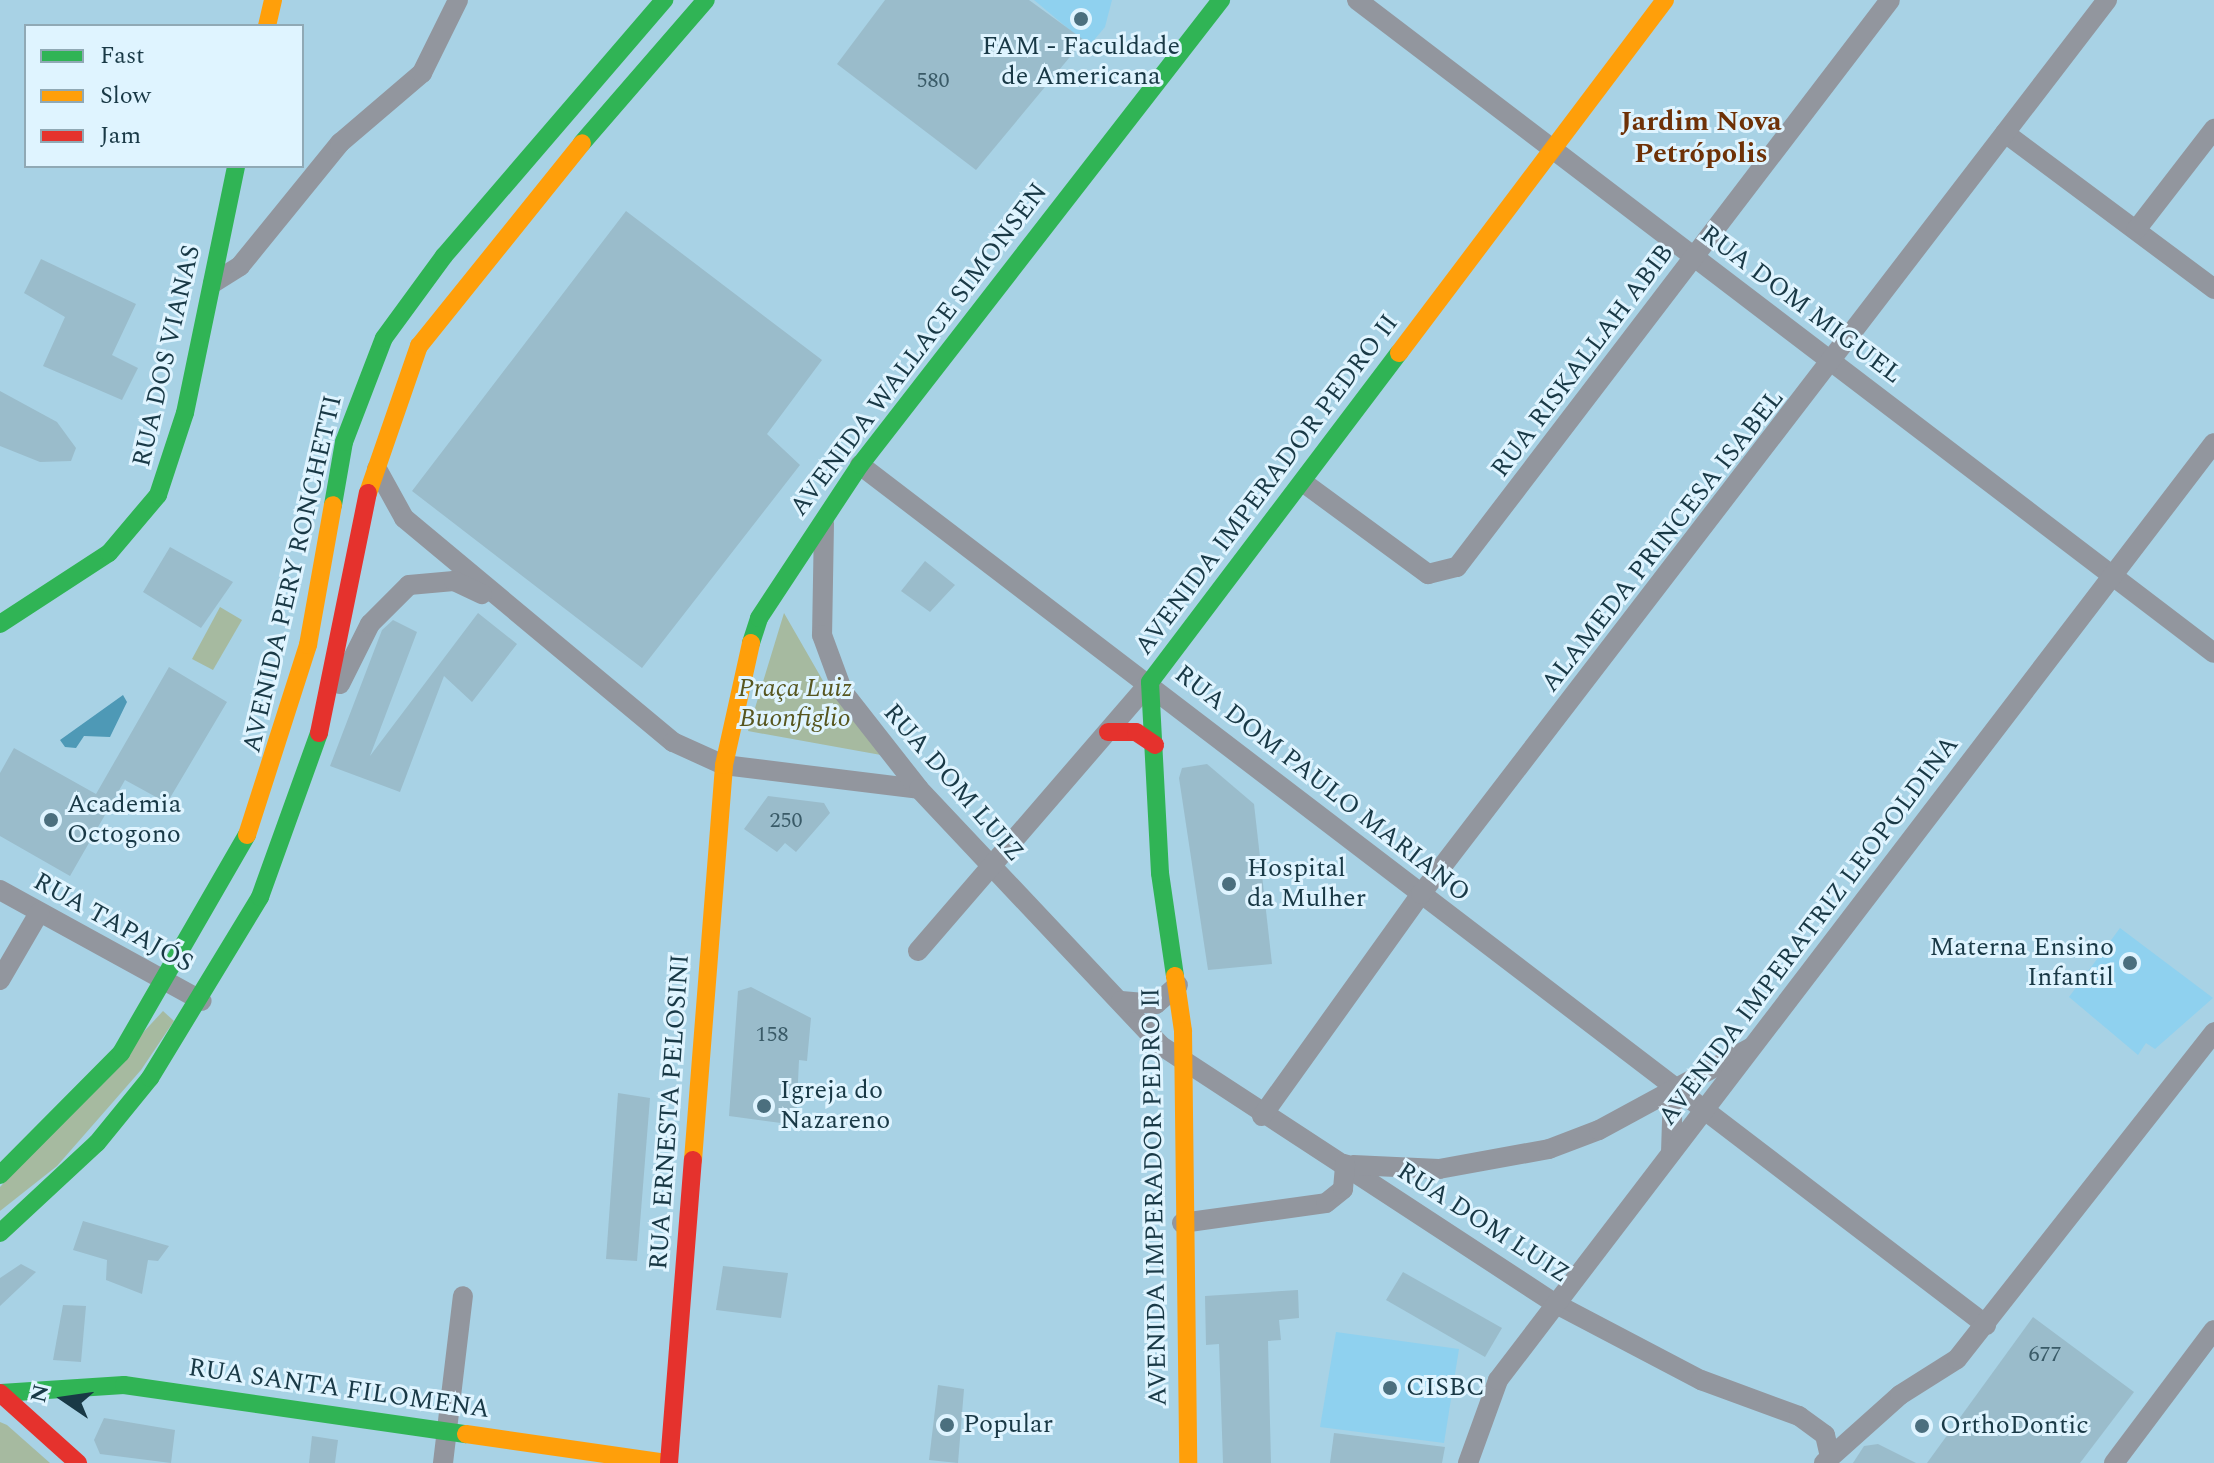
<!DOCTYPE html>
<meta charset="utf-8">
<style>
body{margin:0}
#map{position:relative;width:2214px;height:1463px;overflow:hidden;background:#a8d2e5;font-family:Spectral,serif}
div>[style]{position:absolute}
.built>*{inset:0;background:#8fd1ef}
.green>*{inset:0;background:#a6baa0}
.water>*{inset:0;background:#4e99b6}
.building>*{inset:0;background:#9abccb}
.street>*{height:20px;margin:-10px;padding:0 10px;transform-origin:10px;border-radius:10px;background:#92969e}
.fast>*{height:18px;margin:-9px;padding:0 9px;transform-origin:9px;border-radius:9px;background:#30b455}
.slow>*{height:18px;margin:-9px;padding:0 9px;transform-origin:9px;border-radius:9px;background:#ff9f0a}
.jam>*{height:18px;margin:-9px;padding:0 9px;transform-origin:9px;border-radius:9px;background:#e5322d}
.dots>*{width:22px;height:22px;translate:-50% -50%;box-sizing:border-box;border:4px solid #dff4ff;border-radius:50%}
span{translate:-50% -50%;white-space:nowrap;text-align:center;line-height:1.15;-webkit-text-stroke:6px #dff4ff;paint-order:stroke}
.number-label{font-size:22px;color:#395a67}
.number-label span{-webkit-text-stroke-width:0}
.poi-label{font-size:26px;color:#193946}
.left{translate:0 -50%;text-align:left}
.right{translate:-100% -50%;text-align:right}
.street-label{font-size:26px;color:#193946}
.park-label{font-size:26px;color:#57561f;font-style:italic}
.neighbourhood-label{font-size:28px;color:#6e3107;font-weight:700}
.legend{position:absolute;left:24px;top:24px;width:280px;height:144px;box-sizing:border-box;background:#dff4ff;border:2px solid #90a9b5;margin:0;padding:10px 14px;list-style:none;font-size:24px;color:#193946}
.legend li{display:flex;align-items:center;gap:16px;height:40px}
.legend b{width:40px;border:2px solid #90a9b5}
.north{position:absolute;left:24px;top:1359px;width:80px;height:80px;-webkit-text-stroke:6px #dff4ff;paint-order:stroke;rotate:283deg;font-size:22px;font-weight:700;line-height:32px;text-align:center;color:#193946}
.north::after{content:'';display:block;margin:auto;width:28px;height:36px;background:#193946;clip-path:polygon(50% 0,100% 100%,50% 72%,0 100%)}
</style>
<div id="map">
<div class="built">
<i style="clip-path:polygon(1034px 0,1112px 0,1105px 27px,1089px 46px)"></i>
<i style="clip-path:polygon(2120px 928px,2213px 998px,2155px 1049px,2146px 1043px,2138px 1055px,2069px 997px)"></i>
<i style="clip-path:polygon(1336px 1332px,1459px 1349px,1444px 1443px,1320px 1427px)"></i>
</div>
<div class="green">
<i style="clip-path:polygon(220px 607px,242px 620px,213px 670px,192px 659px)"></i>
<i style="clip-path:polygon(784px 613px,826px 686px,881px 755px,748px 731px)"></i>
<i style="clip-path:polygon(163px 1011px,174px 1021px,141px 1070px,57px 1166px,0 1211px,0 1187px)"></i>
<i style="clip-path:polygon(0 1422px,7px 1425px,50px 1463px,0 1463px)"></i>
</div>
<div class="water">
<i style="clip-path:polygon(123px 695px,127px 702px,110px 737px,84px 736px,76px 748px,65px 747px,60px 740px)"></i>
</div>
<div class="building">
<i style="clip-path:polygon(885px 0,1029px 0,1084px 40px,976px 170px,837px 64px)"></i>
<i style="clip-path:polygon(626px 211px,822px 360px,767px 434px,800px 465px,642px 668px,412px 491px)"></i>
<i style="clip-path:polygon(41px 259px,136px 304px,112px 355px,138px 368px,122px 400px,43px 366px,65px 317px,24px 293px)"></i>
<i style="clip-path:polygon(0 391px,57px 422px,76px 448px,71px 461px,40px 462px,0 446px)"></i>
<i style="clip-path:polygon(170px 547px,233px 582px,201px 628px,143px 592px)"></i>
<i style="clip-path:polygon(925px 561px,955px 585px,930px 612px,901px 591px)"></i>
<i style="clip-path:polygon(478px 613px,517px 644px,472px 702px,444px 676px,400px 792px,330px 766px,382px 630px,393px 620px,417px 632px,370px 756px)"></i>
<i style="clip-path:polygon(169px 667px,227px 702px,167px 803px,125px 780px,70px 876px,0 836px,0 773px,14px 748px,96px 794px)"></i>
<i style="clip-path:polygon(1207px 764px,1254px 804px,1272px 964px,1208px 970px,1179px 778px,1182px 768px)"></i>
<i style="clip-path:polygon(768px 796px,824px 803px,830px 813px,796px 852px,785px 843px,777px 852px,744px 829px)"></i>
<i style="clip-path:polygon(751px 987px,811px 1018px,807px 1061px,799px 1060px,796px 1125px,729px 1116px,738px 991px)"></i>
<i style="clip-path:polygon(618px 1093px,650px 1098px,637px 1261px,606px 1259px)"></i>
<i style="clip-path:polygon(83px 1221px,169px 1246px,158px 1261px,148px 1260px,142px 1294px,106px 1280px,107px 1260px,73px 1250px)"></i>
<i style="clip-path:polygon(21px 1264px,36px 1272px,0 1306px,0 1278px)"></i>
<i style="clip-path:polygon(723px 1266px,788px 1273px,781px 1318px,716px 1310px)"></i>
<i style="clip-path:polygon(1403px 1272px,1502px 1328px,1485px 1357px,1386px 1300px)"></i>
<i style="clip-path:polygon(1298px 1290px,1299px 1318px,1279px 1320px,1281px 1340px,1268px 1341px,1271px 1463px,1223px 1463px,1219px 1344px,1206px 1345px,1205px 1296px)"></i>
<i style="clip-path:polygon(63px 1305px,86px 1306px,81px 1362px,53px 1360px)"></i>
<i style="clip-path:polygon(2033px 1317px,2134px 1392px,2080px 1463px,1927px 1463px)"></i>
<i style="clip-path:polygon(938px 1385px,964px 1389px,958px 1463px,929px 1460px)"></i>
<i style="clip-path:polygon(104px 1418px,175px 1430px,171px 1463px,100px 1454px,94px 1440px)"></i>
<i style="clip-path:polygon(1334px 1433px,1445px 1447px,1442px 1463px,1330px 1463px)"></i>
<i style="clip-path:polygon(312px 1436px,338px 1440px,335px 1463px,309px 1463px)"></i>
<i style="clip-path:polygon(1878px 1444px,1916px 1463px,1853px 1463px,1864px 1446px)"></i>
</div>
<div class="street">
<i style="left:1357px;top:0;width:1077px;rotate:37.31deg"></i>
<i style="left:2005px;top:133px;width:261px;rotate:36.7deg"></i>
<i style="left:2136px;top:230px;width:128px;rotate:-52.3deg"></i>
<i style="left:213px;top:283px;width:32px;rotate:-32deg"></i>
<i style="left:240px;top:266px;width:159px;rotate:-50.9deg"></i>
<i style="left:340px;top:143px;width:108px;rotate:-40.5deg"></i>
<i style="left:422px;top:73px;width:81px;rotate:-63.7deg"></i>
<i style="left:860px;top:465px;width:1417px;rotate:37.37deg"></i>
<i style="left:377px;top:469px;width:56px;rotate:61.1deg"></i>
<i style="left:404px;top:518px;width:350px;rotate:39.8deg"></i>
<i style="left:673px;top:742px;width:56px;rotate:24.3deg"></i>
<i style="left:724px;top:765px;width:196px;rotate:7deg"></i>
<i style="left:1304px;top:483px;width:154px;rotate:36.3deg"></i>
<i style="left:1428px;top:574px;width:30px;rotate:-14deg"></i>
<i style="left:1457px;top:567px;width:713px;rotate:-52.63deg"></i>
<i style="left:824px;top:523px;width:112px;rotate:91deg"></i>
<i style="left:822px;top:635px;width:61px;rotate:69.8deg"></i>
<i style="left:843px;top:692px;width:123px;rotate:51.9deg"></i>
<i style="left:919px;top:789px;width:352px;rotate:46.7deg"></i>
<i style="left:1160px;top:1045px;width:473px;rotate:33.2deg"></i>
<i style="left:1556px;top:1304px;width:164px;rotate:27.7deg"></i>
<i style="left:1701px;top:1380px;width:104px;rotate:20.2deg"></i>
<i style="left:1799px;top:1416px;width:32px;rotate:36deg"></i>
<i style="left:1825px;top:1435px;width:22px;rotate:77deg"></i>
<i style="left:340px;top:684px;width:67px;rotate:-63.4deg"></i>
<i style="left:370px;top:624px;width:55px;rotate:-45deg"></i>
<i style="left:409px;top:585px;width:45px;rotate:-5.1deg"></i>
<i style="left:454px;top:581px;width:31px;rotate:25deg"></i>
<i style="left:0;top:890px;width:230px;rotate:28.8deg"></i>
<i style="left:918px;top:951px;width:355px;rotate:-49.2deg"></i>
<i style="left:0;top:980px;width:78px;rotate:-59.8deg"></i>
<i style="left:1121px;top:1001px;width:35px;rotate:5deg"></i>
<i style="left:1156px;top:1004px;width:29px;rotate:-41deg"></i>
<i style="left:1262px;top:1116px;width:273px;rotate:-54.4deg"></i>
<i style="left:1421px;top:894px;width:1127px;rotate:-52.5deg"></i>
<i style="left:1671px;top:1153px;width:63px;rotate:-88.2deg"></i>
<i style="left:1353px;top:1165px;width:86px;rotate:2.7deg"></i>
<i style="left:1439px;top:1169px;width:112px;rotate:-10.3deg"></i>
<i style="left:1549px;top:1149px;width:53px;rotate:-20.8deg"></i>
<i style="left:1599px;top:1130px;width:172px;rotate:-28.5deg"></i>
<i style="left:1182px;top:1223px;width:145px;rotate:-7.9deg"></i>
<i style="left:1326px;top:1203px;width:22px;rotate:-39deg"></i>
<i style="left:1343px;top:1189px;width:25px;rotate:-85deg"></i>
<i style="left:443px;top:1463px;width:168px;rotate:-83.2deg"></i>
<i style="left:1468px;top:1463px;width:88px;rotate:-70.1deg"></i>
<i style="left:1498px;top:1380px;width:1179px;rotate:-52.62deg"></i>
<i style="left:1824px;top:1463px;width:102px;rotate:-41.8deg"></i>
<i style="left:1900px;top:1395px;width:67px;rotate:-32.3deg"></i>
<i style="left:1957px;top:1359px;width:416px;rotate:-51.8deg"></i>
<i style="left:2114px;top:1463px;width:166px;rotate:-53.1deg"></i>
</div>
<div class="fast">
<i style="left:582px;top:143px;width:189px;rotate:-49.1deg"></i>
<i style="left:333px;top:505px;width:64px;rotate:-80.1deg"></i>
<i style="left:344px;top:442px;width:111px;rotate:-69deg"></i>
<i style="left:384px;top:338px;width:102px;rotate:-53.8deg"></i>
<i style="left:444px;top:256px;width:338px;rotate:-49.3deg"></i>
<i style="left:0;top:624px;width:130px;rotate:-33.1deg"></i>
<i style="left:109px;top:553px;width:76px;rotate:-49.8deg"></i>
<i style="left:158px;top:495px;width:86px;rotate:-71.8deg"></i>
<i style="left:185px;top:413px;width:252px;rotate:-78.3deg"></i>
<i style="left:751px;top:643px;width:26px;rotate:-72deg"></i>
<i style="left:759px;top:618px;width:183px;rotate:-56.6deg"></i>
<i style="left:860px;top:465px;width:589px;rotate:-52.18deg"></i>
<i style="left:1175px;top:976px;width:104px;rotate:-98.3deg"></i>
<i style="left:1160px;top:873px;width:191px;rotate:-93deg"></i>
<i style="left:1150px;top:682px;width:413px;rotate:-52.9deg"></i>
<i style="left:0;top:1175px;width:172px;rotate:-45.2deg"></i>
<i style="left:121px;top:1053px;width:252px;rotate:-60deg"></i>
<i style="left:0;top:1233px;width:132px;rotate:-42.9deg"></i>
<i style="left:97px;top:1143px;width:84px;rotate:-50.8deg"></i>
<i style="left:150px;top:1078px;width:212px;rotate:-58.7deg"></i>
<i style="left:260px;top:897px;width:174px;rotate:-70.2deg"></i>
<i style="left:1px;top:1393px;width:123px;rotate:-3.7deg"></i>
<i style="left:124px;top:1385px;width:345px;rotate:8.2deg"></i>
</div>
<div class="slow">
<i style="left:267px;top:26px;width:27px;rotate:-77deg"></i>
<i style="left:1399px;top:353px;width:442px;rotate:-53deg"></i>
<i style="left:368px;top:493px;width:156px;rotate:-70.9deg"></i>
<i style="left:419px;top:346px;width:260px;rotate:-51.2deg"></i>
<i style="left:247px;top:835px;width:200px;rotate:-72.2deg"></i>
<i style="left:308px;top:645px;width:142px;rotate:-79.9deg"></i>
<i style="left:1175px;top:976px;width:56px;rotate:81.7deg"></i>
<i style="left:1183px;top:1031px;width:432px;rotate:89.3deg"></i>
<i style="left:693px;top:1160px;width:396px;rotate:-85.5deg"></i>
<i style="left:724px;top:765px;width:125px;rotate:-77.5deg"></i>
<i style="left:466px;top:1434px;width:204px;rotate:8.2deg"></i>
</div>
<div class="jam">
<i style="left:1108px;top:732px;width:28px"></i>
<i style="left:1136px;top:732px;width:23px;rotate:34deg"></i>
<i style="left:319px;top:733px;width:245px;rotate:-78.5deg"></i>
<i style="left:0;top:1393px;width:105px;rotate:41.9deg"></i>
<i style="left:669px;top:1463px;width:304px;rotate:-85.5deg"></i>
</div>
<div class="dots">
<i style="left:1081px;top:19px;background:#4b6f7e"></i>
<i style="left:51px;top:820px;background:#4b6f7e"></i>
<i style="left:1229px;top:884px;background:#4b6f7e"></i>
<i style="left:2130px;top:963px;background:#4b6f7e"></i>
<i style="left:764px;top:1106px;background:#4b6f7e"></i>
<i style="left:1390px;top:1388px;background:#4b6f7e"></i>
<i style="left:947px;top:1425px;background:#4b6f7e"></i>
<i style="left:1922px;top:1426px;background:#4b6f7e"></i>
</div>
<div class="number-label">
<span style="left:933px;top:81px">580</span>
<span style="left:786px;top:821px">250</span>
<span style="left:772px;top:1035px">158</span>
<span style="left:2045px;top:1355px">677</span>
</div>
<div class="poi-label">
<span style="left:1081px;top:62px">FAM - Faculdade<br>de Americana</span>
<span class="left" style="left:67px;top:820px">Academia<br>Octogono</span>
<span class="left" style="left:1247px;top:884px">Hospital<br>da Mulher</span>
<span class="right" style="left:2114px;top:963px">Materna Ensino<br>Infantil</span>
<span class="left" style="left:780px;top:1106px">Igreja do<br>Nazareno</span>
<span class="left" style="left:1406px;top:1388px">CISBC</span>
<span class="left" style="left:963px;top:1425px">Popular</span>
<span class="left" style="left:1940px;top:1426px">OrthoDontic</span>
</div>
<div class="street-label">
<span style="left:1801px;top:305px;rotate:37deg">RUA DOM MIGUEL</span>
<span style="left:919px;top:350px;rotate:-53deg">AVENIDA WALLACE SIMONSEN</span>
<span style="left:167px;top:356px;rotate:-77deg">RUA DOS VIANAS</span>
<span style="left:1583px;top:361px;rotate:-53deg">RUA RISKALLAH ABIB</span>
<span style="left:1267px;top:485px;rotate:-53deg">AVENIDA IMPERADOR PEDRO II</span>
<span style="left:1663px;top:541px;rotate:-52deg">ALAMEDA PRINCESA ISABEL</span>
<span style="left:293px;top:574px;rotate:-77deg">AVENIDA PERY RONCHETTI</span>
<span style="left:953px;top:783px;rotate:49deg">RUA DOM LUIZ</span>
<span style="left:1322px;top:784px;rotate:38deg">RUA DOM PAULO MARIANO</span>
<span style="left:113px;top:923px;rotate:29deg">RUA TAPAJÓS</span>
<span style="left:1809px;top:931px;rotate:-53deg">AVENIDA IMPERATRIZ LEOPOLDINA</span>
<span style="left:670px;top:1112px;rotate:-86deg">RUA ERNESTA PELOSINI</span>
<span style="left:1155px;top:1197px;rotate:-91deg">AVENIDA IMPERADOR PEDRO II</span>
<span style="left:1483px;top:1223px;rotate:33deg">RUA DOM LUIZ</span>
<span style="left:339px;top:1389px;rotate:8deg">RUA SANTA FILOMENA</span>
</div>
<div class="park-label">
<span style="left:795px;top:704px">Praça Luiz<br>Buonfiglio</span>
</div>
<div class="neighbourhood-label">
<span style="left:1701px;top:138px">Jardim Nova<br>Petrópolis</span>
</div>
<ul class="legend">
<li><b style="height:10px;background:#30b455"></b>Fast</li>
<li><b style="height:10px;background:#ff9f0a"></b>Slow</li>
<li><b style="height:10px;background:#e5322d"></b>Jam</li>
</ul>
<div class="north">N</div>
</div>
